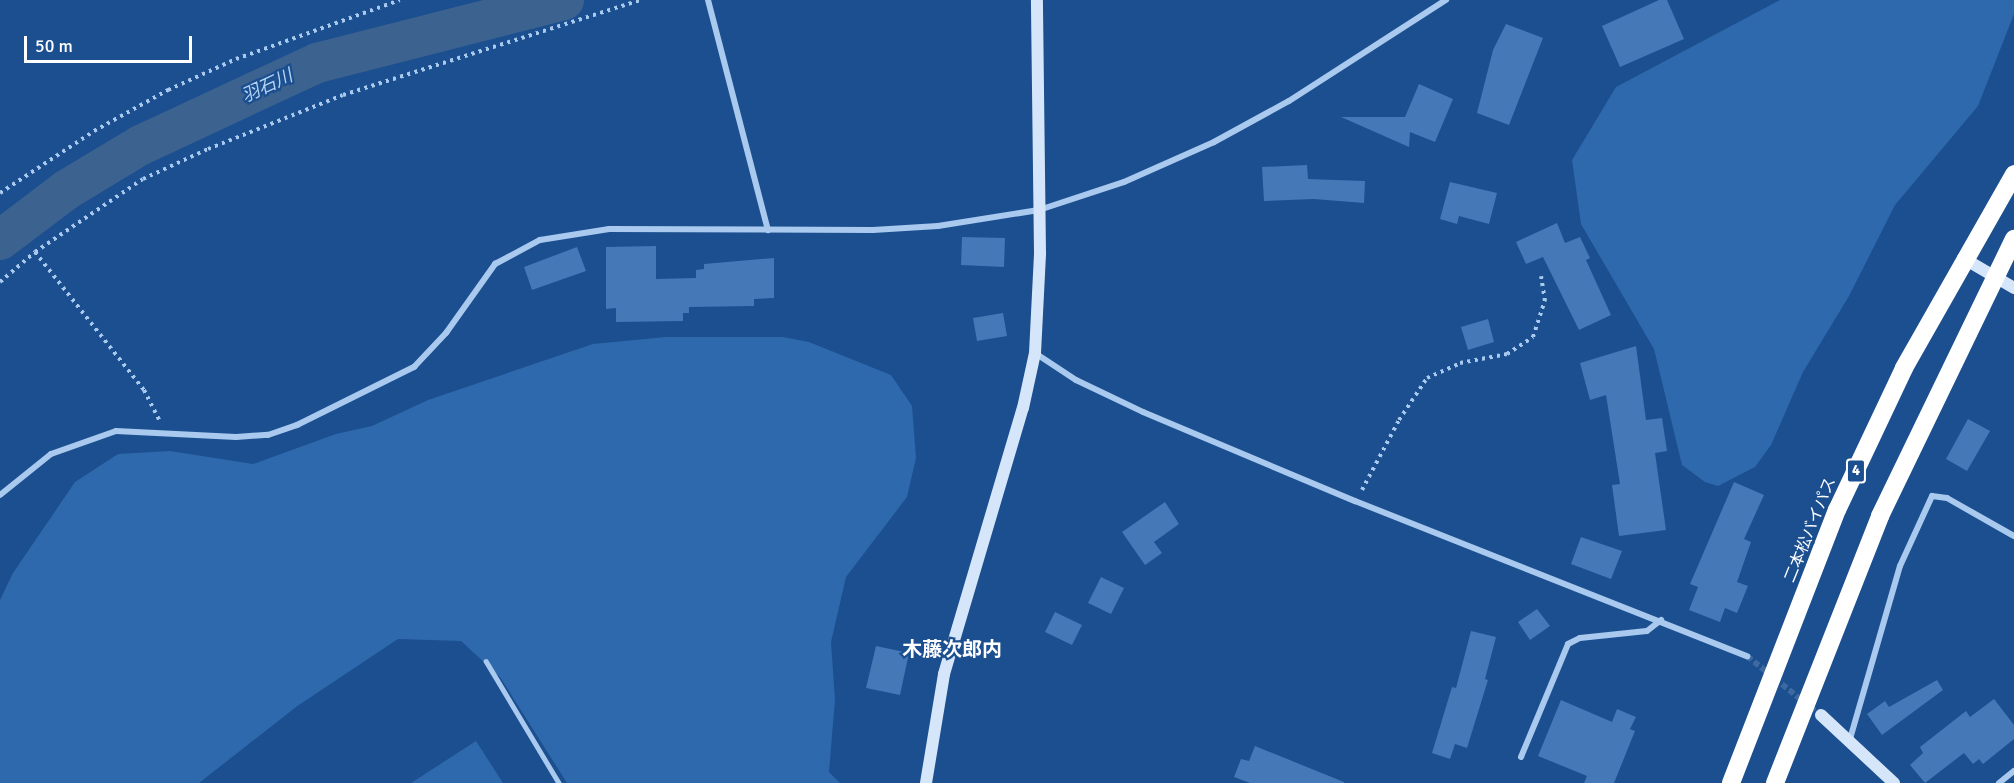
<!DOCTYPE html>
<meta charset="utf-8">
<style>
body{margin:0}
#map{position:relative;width:2014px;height:783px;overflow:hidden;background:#1b4f8f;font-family:Signika,"Noto Sans JP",sans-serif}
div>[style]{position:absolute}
.green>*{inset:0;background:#2e69ad}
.river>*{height:40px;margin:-20px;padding:0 20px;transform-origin:20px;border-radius:20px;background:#3c6290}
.building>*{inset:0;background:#4478b7}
.street-tunnel>*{height:6px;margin-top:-3px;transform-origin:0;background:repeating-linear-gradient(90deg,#3d69a0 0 6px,transparent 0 9px)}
.path>*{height:4px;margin-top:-2px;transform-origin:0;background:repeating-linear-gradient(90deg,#a9c9ee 0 3px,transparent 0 7.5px)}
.lane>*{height:4.5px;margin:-2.25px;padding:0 2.25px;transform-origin:2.25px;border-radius:2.25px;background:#a9c9ee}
.street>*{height:6px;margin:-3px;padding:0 3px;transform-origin:3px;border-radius:3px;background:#a9c9ee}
.secondary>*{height:12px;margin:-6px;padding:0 6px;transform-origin:6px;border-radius:6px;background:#d6e6fa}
.highway>*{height:18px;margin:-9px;padding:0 9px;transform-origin:9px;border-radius:9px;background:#fff}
span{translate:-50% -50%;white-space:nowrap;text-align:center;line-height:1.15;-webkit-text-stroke:4.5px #1b4f8f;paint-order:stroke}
.shield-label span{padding:2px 4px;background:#1b4f8f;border:2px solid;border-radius:4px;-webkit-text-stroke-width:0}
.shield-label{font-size:15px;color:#fff;font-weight:700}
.street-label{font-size:16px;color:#fff}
.water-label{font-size:18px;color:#b5d3f5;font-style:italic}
.quarter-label{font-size:20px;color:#fff;font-weight:700}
.scale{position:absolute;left:24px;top:36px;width:168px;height:27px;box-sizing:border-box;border:3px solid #fff;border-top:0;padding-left:8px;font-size:18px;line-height:21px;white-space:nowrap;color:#fff;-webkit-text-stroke:4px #1b4f8f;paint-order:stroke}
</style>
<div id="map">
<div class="green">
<i style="clip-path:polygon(1780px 0,2014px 0,2014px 14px,1978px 106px,1895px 205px,1849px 296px,1803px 372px,1771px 445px,1755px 467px,1718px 486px,1705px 482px,1682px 465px,1654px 349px,1581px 224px,1572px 160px,1616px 87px)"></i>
<i style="clip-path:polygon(666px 337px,783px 337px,809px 342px,891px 375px,912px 406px,916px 458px,907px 497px,846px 577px,831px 642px,835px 700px,829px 772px,840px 783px,567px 783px,500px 677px,461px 641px,398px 639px,296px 707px,199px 783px,0 783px,0 600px,13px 573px,75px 482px,118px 454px,170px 451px,253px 464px,336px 434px,372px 426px,428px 400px,593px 344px)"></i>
<i style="clip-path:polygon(476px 741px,503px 783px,411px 783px)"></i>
</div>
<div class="river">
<i style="left:0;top:240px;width:83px;rotate:-37.1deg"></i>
<i style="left:66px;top:190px;width:87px;rotate:-31deg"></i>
<i style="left:141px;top:145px;width:194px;rotate:-25deg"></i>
<i style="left:317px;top:63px;width:255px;rotate:-14.3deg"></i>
</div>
<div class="building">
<i style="clip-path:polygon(1659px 0,1667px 0,1684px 39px,1620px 67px,1602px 26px)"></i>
<i style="clip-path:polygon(1506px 24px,1543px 38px,1509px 125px,1477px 113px,1493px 50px)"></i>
<i style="clip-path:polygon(1419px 84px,1453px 99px,1435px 142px,1410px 132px,1409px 147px,1341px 117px,1405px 117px)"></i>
<i style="clip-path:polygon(1307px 165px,1308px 179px,1365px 181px,1364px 203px,1314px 199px,1264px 201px,1262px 167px)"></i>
<i style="clip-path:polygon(1450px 182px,1497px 193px,1489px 224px,1459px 216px,1457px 224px,1440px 219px)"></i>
<i style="clip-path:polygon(1557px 223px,1565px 243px,1580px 237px,1590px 258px,1586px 260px,1611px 315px,1579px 330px,1543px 257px,1526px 264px,1516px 242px)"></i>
<i style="clip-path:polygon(962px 237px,1005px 238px,1004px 267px,961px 265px)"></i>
<i style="clip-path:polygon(656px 246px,656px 279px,696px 278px,696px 270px,704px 269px,704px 264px,774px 258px,774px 298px,754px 299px,754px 306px,689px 307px,689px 313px,683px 313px,683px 321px,616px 322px,616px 308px,606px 309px,606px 247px)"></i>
<i style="clip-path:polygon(577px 247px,586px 271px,532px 290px,524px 267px)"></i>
<i style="clip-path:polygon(1003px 313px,1007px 336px,977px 341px,973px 318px)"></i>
<i style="clip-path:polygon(1488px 319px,1494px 342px,1468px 350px,1461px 327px)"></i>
<i style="clip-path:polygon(1636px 346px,1646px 420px,1662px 418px,1667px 451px,1655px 453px,1666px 530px,1619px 536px,1612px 485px,1620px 484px,1606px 395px,1590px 400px,1580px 363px)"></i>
<i style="clip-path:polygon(1968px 419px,1990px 431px,1967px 471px,1946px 459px)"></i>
<i style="clip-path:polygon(1734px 482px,1764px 495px,1744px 539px,1751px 542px,1737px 582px,1748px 586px,1737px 613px,1725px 608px,1720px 622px,1689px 610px,1698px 587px,1690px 584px)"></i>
<i style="clip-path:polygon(1165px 502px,1179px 524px,1154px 542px,1162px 553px,1145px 565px,1122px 532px)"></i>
<i style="clip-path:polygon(1581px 537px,1622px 551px,1611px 579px,1571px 564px)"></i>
<i style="clip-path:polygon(1101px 577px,1124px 588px,1111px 614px,1088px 603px)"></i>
<i style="clip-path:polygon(1537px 609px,1550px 626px,1530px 640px,1518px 622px)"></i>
<i style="clip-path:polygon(1055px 612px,1082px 625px,1072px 645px,1045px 632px)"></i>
<i style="clip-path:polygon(1471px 631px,1496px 637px,1485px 679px,1488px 680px,1467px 748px,1455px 744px,1450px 759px,1432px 753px,1452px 687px,1456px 688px)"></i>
<i style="clip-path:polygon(876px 646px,909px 653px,900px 695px,866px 688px)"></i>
<i style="clip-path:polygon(1937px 680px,1943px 690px,1882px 735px,1867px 714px,1885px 701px,1889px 707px)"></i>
<i style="clip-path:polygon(1994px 699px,2014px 725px,2014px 739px,1983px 764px,1979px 759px,1973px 764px,1964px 753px,1925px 783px,1910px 765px,1923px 753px,1920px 747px,1966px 711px,1970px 717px)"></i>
<i style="clip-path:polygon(1561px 700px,1612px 722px,1617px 709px,1636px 717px,1630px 729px,1635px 731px,1614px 783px,1584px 783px,1587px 776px,1538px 756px)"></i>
<i style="clip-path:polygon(1255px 746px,1344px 782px,1344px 783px,1250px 783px,1234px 777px,1241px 759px,1249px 761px)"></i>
</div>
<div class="street-tunnel">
<i style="left:1747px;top:656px;width:94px;rotate:38.9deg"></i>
</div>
<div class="path">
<i style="left:0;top:193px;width:113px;rotate:-33.4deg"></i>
<i style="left:94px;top:131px;width:85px;rotate:-29deg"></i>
<i style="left:168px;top:90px;width:75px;rotate:-24.5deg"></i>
<i style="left:236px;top:59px;width:174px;rotate:-19.8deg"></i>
<i style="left:35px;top:252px;width:176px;rotate:51.7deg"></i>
<i style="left:144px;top:390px;width:34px;rotate:63deg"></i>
<i style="left:0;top:282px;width:46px;rotate:-40.6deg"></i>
<i style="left:35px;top:252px;width:130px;rotate:-34.1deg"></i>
<i style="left:143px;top:179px;width:72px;rotate:-24.8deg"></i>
<i style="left:208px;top:149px;width:145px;rotate:-21.8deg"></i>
<i style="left:343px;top:95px;width:312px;rotate:-17.7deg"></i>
<i style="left:1362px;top:490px;width:79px;rotate:-62.1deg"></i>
<i style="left:1399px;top:420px;width:50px;rotate:-56.3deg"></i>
<i style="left:1427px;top:378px;width:36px;rotate:-24deg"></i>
<i style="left:1460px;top:363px;width:48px;rotate:-10.8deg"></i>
<i style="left:1507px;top:354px;width:31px;rotate:-33deg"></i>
<i style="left:1533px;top:337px;width:38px;rotate:-72deg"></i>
<i style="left:1545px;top:301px;width:25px;rotate:-99deg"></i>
</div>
<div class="lane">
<i style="left:486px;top:661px;width:142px;rotate:59.1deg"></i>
</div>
<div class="street">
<i style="left:708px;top:0;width:238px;rotate:75.4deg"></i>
<i style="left:1035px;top:353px;width:49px;rotate:33.4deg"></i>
<i style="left:1076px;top:380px;width:74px;rotate:25.5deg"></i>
<i style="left:1143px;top:412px;width:230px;rotate:22.8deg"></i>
<i style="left:1355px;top:501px;width:422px;rotate:21.6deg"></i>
<i style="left:0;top:495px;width:65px;rotate:-38.8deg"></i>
<i style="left:51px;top:454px;width:69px;rotate:-19.5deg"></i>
<i style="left:116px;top:431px;width:120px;rotate:2.9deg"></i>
<i style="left:236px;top:437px;width:32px;rotate:-4deg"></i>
<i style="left:268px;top:435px;width:31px;rotate:-19deg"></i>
<i style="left:297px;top:425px;width:131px;rotate:-26.4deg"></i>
<i style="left:414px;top:367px;width:47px;rotate:-46.7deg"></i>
<i style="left:446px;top:333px;width:85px;rotate:-54.6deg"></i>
<i style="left:495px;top:264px;width:51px;rotate:-28.1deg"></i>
<i style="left:540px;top:240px;width:70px;rotate:-9.1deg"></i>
<i style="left:609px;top:229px;width:264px;rotate:0.2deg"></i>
<i style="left:873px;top:230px;width:65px;rotate:-3.5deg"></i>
<i style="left:938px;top:226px;width:102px;rotate:-9deg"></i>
<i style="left:1039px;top:210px;width:89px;rotate:-18.2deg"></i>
<i style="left:1124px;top:182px;width:98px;rotate:-24deg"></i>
<i style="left:1214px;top:142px;width:85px;rotate:-28.7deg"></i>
<i style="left:1289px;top:101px;width:187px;rotate:-32.8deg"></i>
<i style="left:1850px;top:739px;width:180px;rotate:-73.9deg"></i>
<i style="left:1900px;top:566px;width:77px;rotate:-65.4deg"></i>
<i style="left:1932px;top:496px;width:15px;rotate:8deg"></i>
<i style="left:1947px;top:498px;width:77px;rotate:29.6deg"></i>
<i style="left:1521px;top:757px;width:122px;rotate:-67.4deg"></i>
<i style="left:1568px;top:644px;width:13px;rotate:-27deg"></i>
<i style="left:1580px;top:638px;width:67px;rotate:-6deg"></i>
<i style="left:1647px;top:631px;width:18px;rotate:-38deg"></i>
<i style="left:1999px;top:783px;width:19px;rotate:-39deg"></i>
</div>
<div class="secondary">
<i style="left:1963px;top:258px;width:59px;rotate:30.5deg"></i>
<i style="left:1821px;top:715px;width:100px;rotate:43deg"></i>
<i style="left:926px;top:783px;width:110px;rotate:-80.6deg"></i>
<i style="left:944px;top:674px;width:277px;rotate:-73.5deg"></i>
<i style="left:1023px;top:408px;width:56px;rotate:-77.7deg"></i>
<i style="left:1035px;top:353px;width:100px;rotate:-87.1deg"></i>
<i style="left:1040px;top:253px;width:253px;rotate:-90.7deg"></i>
</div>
<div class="highway">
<i style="left:1731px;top:783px;width:293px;rotate:-68.8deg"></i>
<i style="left:1837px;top:510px;width:157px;rotate:-64.7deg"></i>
<i style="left:1904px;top:368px;width:223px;rotate:-60.4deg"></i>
<i style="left:1775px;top:783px;width:287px;rotate:-68.5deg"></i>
<i style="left:1880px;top:516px;width:308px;rotate:-64.2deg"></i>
</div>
<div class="shield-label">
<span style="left:1856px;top:471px">4</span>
</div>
<div class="street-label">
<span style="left:1810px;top:530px;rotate:-68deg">二本松バイパス</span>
</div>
<div class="water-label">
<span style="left:267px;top:86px;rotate:-25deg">羽石川</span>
</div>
<div class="quarter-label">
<span style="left:952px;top:649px">木藤次郎内</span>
</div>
<div class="scale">50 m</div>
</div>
